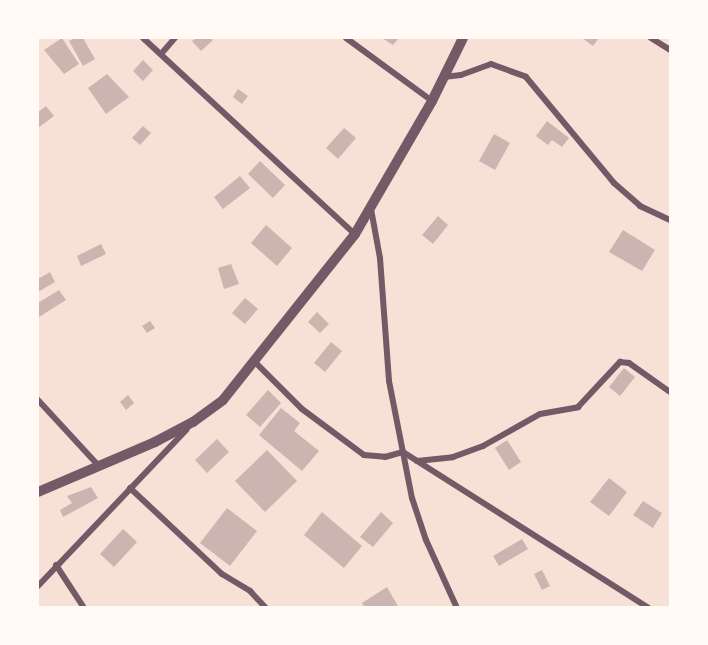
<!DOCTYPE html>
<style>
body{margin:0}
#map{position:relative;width:708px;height:645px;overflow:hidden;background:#f7e1d7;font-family:"IBM Plex Sans",sans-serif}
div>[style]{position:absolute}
.building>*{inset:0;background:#ccb4b1}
.minor>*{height:6px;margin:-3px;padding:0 3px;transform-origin:3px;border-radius:3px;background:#755966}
.tertiary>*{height:10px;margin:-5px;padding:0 5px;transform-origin:5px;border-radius:5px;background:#755966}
span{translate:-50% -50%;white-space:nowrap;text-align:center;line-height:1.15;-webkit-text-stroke:4.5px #fffaf5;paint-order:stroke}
.frame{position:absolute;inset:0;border:39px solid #fffaf5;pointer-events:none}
</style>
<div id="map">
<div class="building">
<i style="clip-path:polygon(62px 38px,79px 64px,64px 74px,44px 50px)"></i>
<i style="clip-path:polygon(75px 38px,83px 38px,95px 59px,83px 66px,69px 41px)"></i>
<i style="clip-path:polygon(196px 38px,210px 38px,213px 40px,201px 51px,192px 41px)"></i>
<i style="clip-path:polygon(382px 38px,399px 38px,393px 45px)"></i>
<i style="clip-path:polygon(582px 38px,599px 38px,593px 46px)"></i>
<i style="clip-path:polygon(143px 60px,153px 70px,143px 81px,133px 71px)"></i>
<i style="clip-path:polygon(107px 74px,129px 97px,106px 114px,88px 88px)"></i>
<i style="clip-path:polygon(238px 89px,248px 96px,242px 104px,233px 97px)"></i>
<i style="clip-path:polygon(46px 106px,54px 116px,38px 128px,38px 112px)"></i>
<i style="clip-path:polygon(547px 121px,569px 138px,562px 147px,552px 140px,548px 145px,536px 136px)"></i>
<i style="clip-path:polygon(143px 126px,151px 133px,140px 145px,132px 138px)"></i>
<i style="clip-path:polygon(344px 128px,356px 138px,338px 159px,326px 148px)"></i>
<i style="clip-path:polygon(494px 134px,510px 143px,495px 170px,479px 161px)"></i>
<i style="clip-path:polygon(260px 161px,285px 185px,273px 198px,248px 174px)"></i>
<i style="clip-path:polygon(240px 176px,250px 188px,223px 209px,214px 197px)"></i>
<i style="clip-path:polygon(438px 216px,448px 225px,433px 244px,422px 235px)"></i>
<i style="clip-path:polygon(266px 225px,292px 248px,277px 266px,251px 243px)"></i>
<i style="clip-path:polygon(623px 230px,655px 250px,642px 271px,609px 252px)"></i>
<i style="clip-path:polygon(101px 244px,106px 254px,81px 266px,77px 256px)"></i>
<i style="clip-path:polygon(231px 264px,239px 284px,224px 289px,218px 268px)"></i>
<i style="clip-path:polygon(50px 272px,55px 282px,38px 292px,38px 279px)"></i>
<i style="clip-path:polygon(59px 290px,66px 300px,39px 317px,38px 303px)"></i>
<i style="clip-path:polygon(245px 298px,258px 309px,245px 324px,232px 313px)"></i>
<i style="clip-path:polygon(317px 312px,329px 324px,320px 333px,308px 322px)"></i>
<i style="clip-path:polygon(150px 321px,155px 328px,147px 333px,142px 326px)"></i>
<i style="clip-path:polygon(331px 342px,342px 351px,325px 372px,314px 363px)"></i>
<i style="clip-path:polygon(624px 368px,635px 377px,620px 396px,609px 387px)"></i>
<i style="clip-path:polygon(268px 390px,281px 403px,260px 427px,246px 415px)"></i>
<i style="clip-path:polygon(128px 395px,134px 403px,126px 410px,120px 402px)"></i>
<i style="clip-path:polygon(281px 408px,300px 423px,294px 431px,319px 451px,302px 471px,259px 435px)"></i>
<i style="clip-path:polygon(217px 439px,229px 452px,207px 473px,195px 460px)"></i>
<i style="clip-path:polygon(507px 440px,521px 462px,509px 470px,495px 448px)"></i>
<i style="clip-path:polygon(267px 450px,297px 481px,265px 512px,235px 481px)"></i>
<i style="clip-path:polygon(609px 478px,627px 492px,609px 516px,590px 502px)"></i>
<i style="clip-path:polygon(91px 487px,98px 498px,63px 517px,60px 510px,72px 503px,67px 496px)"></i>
<i style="clip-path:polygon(643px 501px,662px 513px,653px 528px,633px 515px)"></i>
<i style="clip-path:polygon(227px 508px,257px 531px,230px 566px,200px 543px)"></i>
<i style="clip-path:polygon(322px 512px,362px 546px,344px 568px,304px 535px)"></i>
<i style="clip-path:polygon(381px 512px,393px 523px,373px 547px,360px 537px)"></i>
<i style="clip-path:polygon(123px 529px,137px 542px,114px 567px,100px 554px)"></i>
<i style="clip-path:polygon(522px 539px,528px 549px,499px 566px,493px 556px)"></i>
<i style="clip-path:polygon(542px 570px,550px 586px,542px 590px,534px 574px)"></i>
<i style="clip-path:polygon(387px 587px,399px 608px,365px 608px,362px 603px)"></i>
</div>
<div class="minor">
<i style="left:143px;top:38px;width:289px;rotate:42.8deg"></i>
<i style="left:346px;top:38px;width:107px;rotate:36.2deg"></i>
<i style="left:651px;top:38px;width:22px;rotate:32deg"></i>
<i style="left:161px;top:54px;width:21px;rotate:-49deg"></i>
<i style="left:444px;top:77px;width:17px;rotate:-7deg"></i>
<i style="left:461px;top:75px;width:32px;rotate:-20deg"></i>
<i style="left:491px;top:64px;width:37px;rotate:20deg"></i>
<i style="left:526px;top:77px;width:138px;rotate:50.3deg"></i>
<i style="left:614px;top:183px;width:35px;rotate:41deg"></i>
<i style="left:640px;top:206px;width:33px;rotate:25deg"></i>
<i style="left:371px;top:209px;width:50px;rotate:79.6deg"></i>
<i style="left:380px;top:258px;width:123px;rotate:85.8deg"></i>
<i style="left:389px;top:381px;width:119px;rotate:78.9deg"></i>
<i style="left:412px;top:498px;width:44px;rotate:71.6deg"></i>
<i style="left:426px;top:540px;width:75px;rotate:65.5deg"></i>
<i style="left:254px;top:361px;width:68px;rotate:45deg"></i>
<i style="left:302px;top:409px;width:77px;rotate:36.6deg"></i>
<i style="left:364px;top:455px;width:21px;rotate:5deg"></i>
<i style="left:385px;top:457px;width:19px;rotate:-16deg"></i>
<i style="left:403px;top:452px;width:291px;rotate:32.4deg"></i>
<i style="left:38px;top:400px;width:88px;rotate:47.3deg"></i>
<i style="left:417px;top:461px;width:36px;rotate:-6deg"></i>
<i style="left:453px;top:457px;width:32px;rotate:-20deg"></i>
<i style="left:483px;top:446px;width:65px;rotate:-29.3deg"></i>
<i style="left:540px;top:414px;width:39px;rotate:-10deg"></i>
<i style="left:578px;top:407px;width:62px;rotate:-47deg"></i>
<i style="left:620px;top:362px;width:9px;rotate:6deg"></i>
<i style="left:629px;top:363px;width:50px;rotate:35.3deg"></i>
<i style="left:130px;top:488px;width:126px;rotate:43.1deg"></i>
<i style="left:222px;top:574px;width:33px;rotate:31deg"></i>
<i style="left:250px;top:591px;width:23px;rotate:47deg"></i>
<i style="left:56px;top:565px;width:51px;rotate:56.9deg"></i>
<i style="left:38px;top:586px;width:216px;rotate:-46.5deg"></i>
</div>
<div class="tertiary">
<i style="left:38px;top:492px;width:127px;rotate:-23.1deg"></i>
<i style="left:155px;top:442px;width:43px;rotate:-27.8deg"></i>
<i style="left:193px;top:422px;width:37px;rotate:-36deg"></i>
<i style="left:223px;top:400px;width:212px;rotate:-51.5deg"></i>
<i style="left:355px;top:234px;width:154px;rotate:-59.9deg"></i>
<i style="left:432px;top:101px;width:70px;rotate:-63.8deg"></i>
</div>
<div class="frame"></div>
</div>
